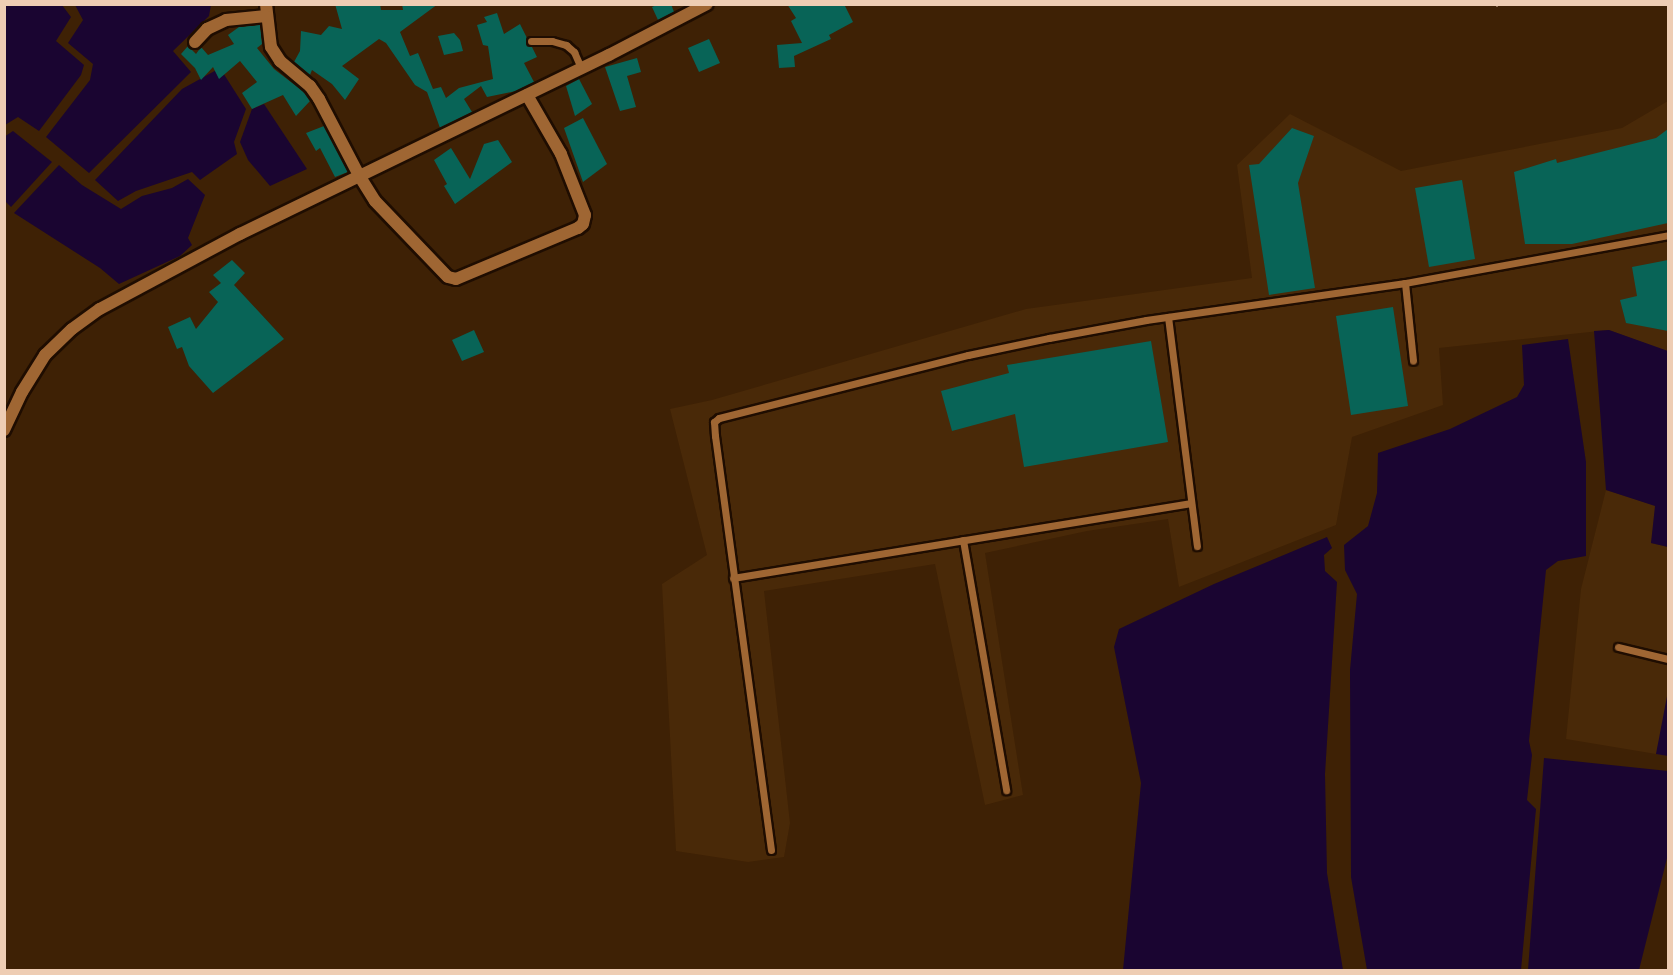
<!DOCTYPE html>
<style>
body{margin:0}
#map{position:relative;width:1673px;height:975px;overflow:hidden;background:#3e2105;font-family:"PT Sans Narrow",sans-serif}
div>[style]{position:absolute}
.built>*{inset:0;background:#492908}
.water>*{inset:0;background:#1a0531}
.building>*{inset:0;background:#086457}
.path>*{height:2px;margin-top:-1px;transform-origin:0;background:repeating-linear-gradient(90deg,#8f7056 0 3px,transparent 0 7.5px)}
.roads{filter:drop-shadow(2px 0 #1f0d01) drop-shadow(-2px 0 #1f0d01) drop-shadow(0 2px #1f0d01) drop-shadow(0 -2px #1f0d01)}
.lane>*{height:7px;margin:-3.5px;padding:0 3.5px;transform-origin:3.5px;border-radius:3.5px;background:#9f6633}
.street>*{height:12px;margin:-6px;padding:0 6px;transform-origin:6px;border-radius:6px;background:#9f6633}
span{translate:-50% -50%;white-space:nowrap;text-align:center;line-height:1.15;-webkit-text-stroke:4.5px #3e2105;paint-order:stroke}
.frame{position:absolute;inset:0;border:6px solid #eecdb4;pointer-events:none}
</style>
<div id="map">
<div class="built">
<i style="clip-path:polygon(1668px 101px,1668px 352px,1609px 330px,1439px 348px,1443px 405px,1352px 437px,1336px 525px,1179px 587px,1168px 519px,1087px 531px,985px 553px,1023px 795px,985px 805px,935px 564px,764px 591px,790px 823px,784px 857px,748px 862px,676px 851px,662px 584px,707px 555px,670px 409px,712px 400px,1026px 309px,1252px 278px,1237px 165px,1290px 114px,1401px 171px,1622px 128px)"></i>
<i style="clip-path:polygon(1606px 490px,1657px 506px,1651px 543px,1668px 547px,1668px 756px,1566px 739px,1581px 589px)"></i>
</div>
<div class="water">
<i style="clip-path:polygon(4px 5px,62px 5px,71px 17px,56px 41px,84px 65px,81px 75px,39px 131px,18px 117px,5px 125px)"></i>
<i style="clip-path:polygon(75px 5px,211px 5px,209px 16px,173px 51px,191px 72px,89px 173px,46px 137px,90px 80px,93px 64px,68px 43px,83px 20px)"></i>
<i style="clip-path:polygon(220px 68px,246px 109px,234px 142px,237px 154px,200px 180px,192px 172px,136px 191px,118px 201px,95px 180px,182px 89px)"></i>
<i style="clip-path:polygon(264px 104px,307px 169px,270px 186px,248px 160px,240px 142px,252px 109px)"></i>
<i style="clip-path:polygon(13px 131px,52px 162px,11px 207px,5px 201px,4px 137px)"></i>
<i style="clip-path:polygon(59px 165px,82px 185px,121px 209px,142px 196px,172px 188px,188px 179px,205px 195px,188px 238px,192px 245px,180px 256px,119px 284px,100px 268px,14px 213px)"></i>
<i style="clip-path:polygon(1609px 330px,1668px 351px,1668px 547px,1651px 543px,1655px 506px,1606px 490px,1594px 331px)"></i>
<i style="clip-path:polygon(1568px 339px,1586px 462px,1586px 556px,1558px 561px,1546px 570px,1529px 741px,1532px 755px,1527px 800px,1536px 809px,1521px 970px,1367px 970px,1351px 877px,1350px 670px,1357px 594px,1345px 570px,1344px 545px,1368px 526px,1377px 493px,1378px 453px,1450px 429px,1517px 397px,1524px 385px,1522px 345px)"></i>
<i style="clip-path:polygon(1327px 537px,1332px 548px,1324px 555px,1325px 571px,1337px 582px,1325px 774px,1327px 873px,1343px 970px,1123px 970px,1141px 783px,1114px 647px,1119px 629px,1214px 584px)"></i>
<i style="clip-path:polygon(1668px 691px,1668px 756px,1656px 754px)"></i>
<i style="clip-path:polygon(1544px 758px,1668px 771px,1668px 854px,1639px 970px,1528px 970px)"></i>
</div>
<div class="building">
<i style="clip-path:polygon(335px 4px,380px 4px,381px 10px,403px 10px,402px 4px,438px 4px,400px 32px,410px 56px,418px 53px,433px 89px,441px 87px,446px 98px,459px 88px,493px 79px,488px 46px,483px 45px,477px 25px,487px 22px,484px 17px,497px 13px,504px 34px,520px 24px,527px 38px,526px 43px,532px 47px,537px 57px,524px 63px,534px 82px,516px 91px,487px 97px,481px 86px,464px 99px,472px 112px,440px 128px,427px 92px,415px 85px,386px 43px,379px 39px,342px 66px,359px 79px,345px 100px,332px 84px,312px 70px,310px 75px,294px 62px,300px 51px,301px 31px,321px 35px,329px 26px,342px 29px)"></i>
<i style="clip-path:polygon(659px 4px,671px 4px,674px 12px,658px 20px,652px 7px)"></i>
<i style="clip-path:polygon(787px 4px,844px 4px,853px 22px,829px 35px,831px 39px,794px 56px,795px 67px,779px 68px,777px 45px,802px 43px,791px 21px,796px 18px)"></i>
<i style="clip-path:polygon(260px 25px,262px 44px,257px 48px,274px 69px,304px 92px,310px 101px,296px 116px,283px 95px,252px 109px,242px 93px,257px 82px,240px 61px,219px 79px,213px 67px,201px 80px,195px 68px,181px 54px,188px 46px,196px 54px,201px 47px,208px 55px,234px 44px,228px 35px,239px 27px)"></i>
<i style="clip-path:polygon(454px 33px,460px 40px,463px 51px,444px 55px,438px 36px)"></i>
<i style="clip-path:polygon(709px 39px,720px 63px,699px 72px,688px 48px)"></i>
<i style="clip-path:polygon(637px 58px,641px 72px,627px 76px,636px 107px,620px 111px,605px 67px)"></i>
<i style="clip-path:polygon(579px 79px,592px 104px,575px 116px,566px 86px)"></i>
<i style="clip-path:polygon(583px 118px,607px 164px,583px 182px,564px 128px)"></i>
<i style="clip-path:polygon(324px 126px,348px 172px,335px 177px,320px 148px,316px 151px,306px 133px)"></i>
<i style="clip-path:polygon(1292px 128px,1314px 136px,1298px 183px,1315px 288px,1269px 295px,1249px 165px,1259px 164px)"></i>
<i style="clip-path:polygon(1668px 129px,1668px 223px,1572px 244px,1525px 244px,1514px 172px,1556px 159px,1557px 163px,1656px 138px)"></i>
<i style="clip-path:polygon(498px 140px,512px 162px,455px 204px,444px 186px,447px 184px,434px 160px,451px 148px,470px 179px,484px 144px)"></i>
<i style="clip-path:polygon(1462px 180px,1475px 259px,1429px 267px,1415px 188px)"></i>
<i style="clip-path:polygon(232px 260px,245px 273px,234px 285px,284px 339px,213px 393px,189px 366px,182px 347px,177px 349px,168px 327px,190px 317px,196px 329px,218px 302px,209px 292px,221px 283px,213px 275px)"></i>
<i style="clip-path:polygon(1668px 260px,1668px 331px,1626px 323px,1620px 300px,1637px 296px,1632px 267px)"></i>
<i style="clip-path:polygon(1393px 307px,1408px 406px,1351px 415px,1336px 316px)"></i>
<i style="clip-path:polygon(474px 330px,484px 352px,462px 361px,452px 340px)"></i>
<i style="clip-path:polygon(1151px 341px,1168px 442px,1024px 467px,1015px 414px,952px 431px,941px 391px,1009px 373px,1007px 365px)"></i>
</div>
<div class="path">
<i style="left:1497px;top:7px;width:3px;rotate:-90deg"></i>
</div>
<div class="roads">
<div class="lane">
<i style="left:531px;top:41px;width:21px"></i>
<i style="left:552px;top:41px;width:15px;rotate:16deg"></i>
<i style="left:566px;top:45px;width:11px;rotate:41deg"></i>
<i style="left:574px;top:52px;width:17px;rotate:66deg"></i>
<i style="left:1405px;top:283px;width:78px;rotate:84.1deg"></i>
<i style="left:1168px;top:317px;width:231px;rotate:82.8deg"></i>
<i style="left:963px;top:540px;width:254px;rotate:80.2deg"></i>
<i style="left:733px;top:578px;width:464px;rotate:-9.3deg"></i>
<i style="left:1618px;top:647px;width:51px;rotate:13.5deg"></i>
<i style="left:771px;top:850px;width:418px;rotate:-97.7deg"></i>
<i style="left:715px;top:436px;width:14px;rotate:-94deg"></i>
<i style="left:714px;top:422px;width:6px;rotate:-39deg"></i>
<i style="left:719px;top:418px;width:257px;rotate:-14.2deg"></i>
<i style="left:968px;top:355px;width:83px;rotate:-11.9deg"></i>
<i style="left:1049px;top:338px;width:99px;rotate:-10.5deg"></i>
<i style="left:1146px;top:320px;width:262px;rotate:-8.1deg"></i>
<i style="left:1405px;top:283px;width:267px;rotate:-10.3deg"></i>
</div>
<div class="street">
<i style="left:266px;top:4px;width:43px;rotate:83.4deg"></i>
<i style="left:271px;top:47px;width:17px;rotate:57deg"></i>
<i style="left:280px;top:61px;width:39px;rotate:40deg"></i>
<i style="left:310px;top:86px;width:16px;rotate:55deg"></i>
<i style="left:319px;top:99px;width:88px;rotate:62.3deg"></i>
<i style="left:360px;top:177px;width:28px;rotate:58deg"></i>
<i style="left:375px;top:201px;width:105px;rotate:46.2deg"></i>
<i style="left:448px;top:277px;width:8px;rotate:14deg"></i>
<i style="left:456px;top:279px;width:132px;rotate:-22.7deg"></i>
<i style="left:578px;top:228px;width:6px;rotate:-39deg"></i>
<i style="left:583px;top:224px;width:9px;rotate:-77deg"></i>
<i style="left:585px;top:215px;width:66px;rotate:-111.5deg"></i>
<i style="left:561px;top:154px;width:68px;rotate:-120deg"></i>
<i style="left:195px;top:42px;width:18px;rotate:-47deg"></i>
<i style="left:207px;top:29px;width:21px;rotate:-25deg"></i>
<i style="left:226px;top:20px;width:40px;rotate:-5.7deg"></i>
<i style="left:4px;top:430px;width:42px;rotate:-64.7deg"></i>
<i style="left:22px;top:392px;width:44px;rotate:-58.1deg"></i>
<i style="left:45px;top:355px;width:37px;rotate:-44deg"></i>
<i style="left:72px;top:329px;width:34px;rotate:-36deg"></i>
<i style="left:100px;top:309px;width:159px;rotate:-28.2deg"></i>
<i style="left:240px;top:234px;width:410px;rotate:-25.9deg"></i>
<i style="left:609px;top:55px;width:110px;rotate:-27.5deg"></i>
</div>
</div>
<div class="frame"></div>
</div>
